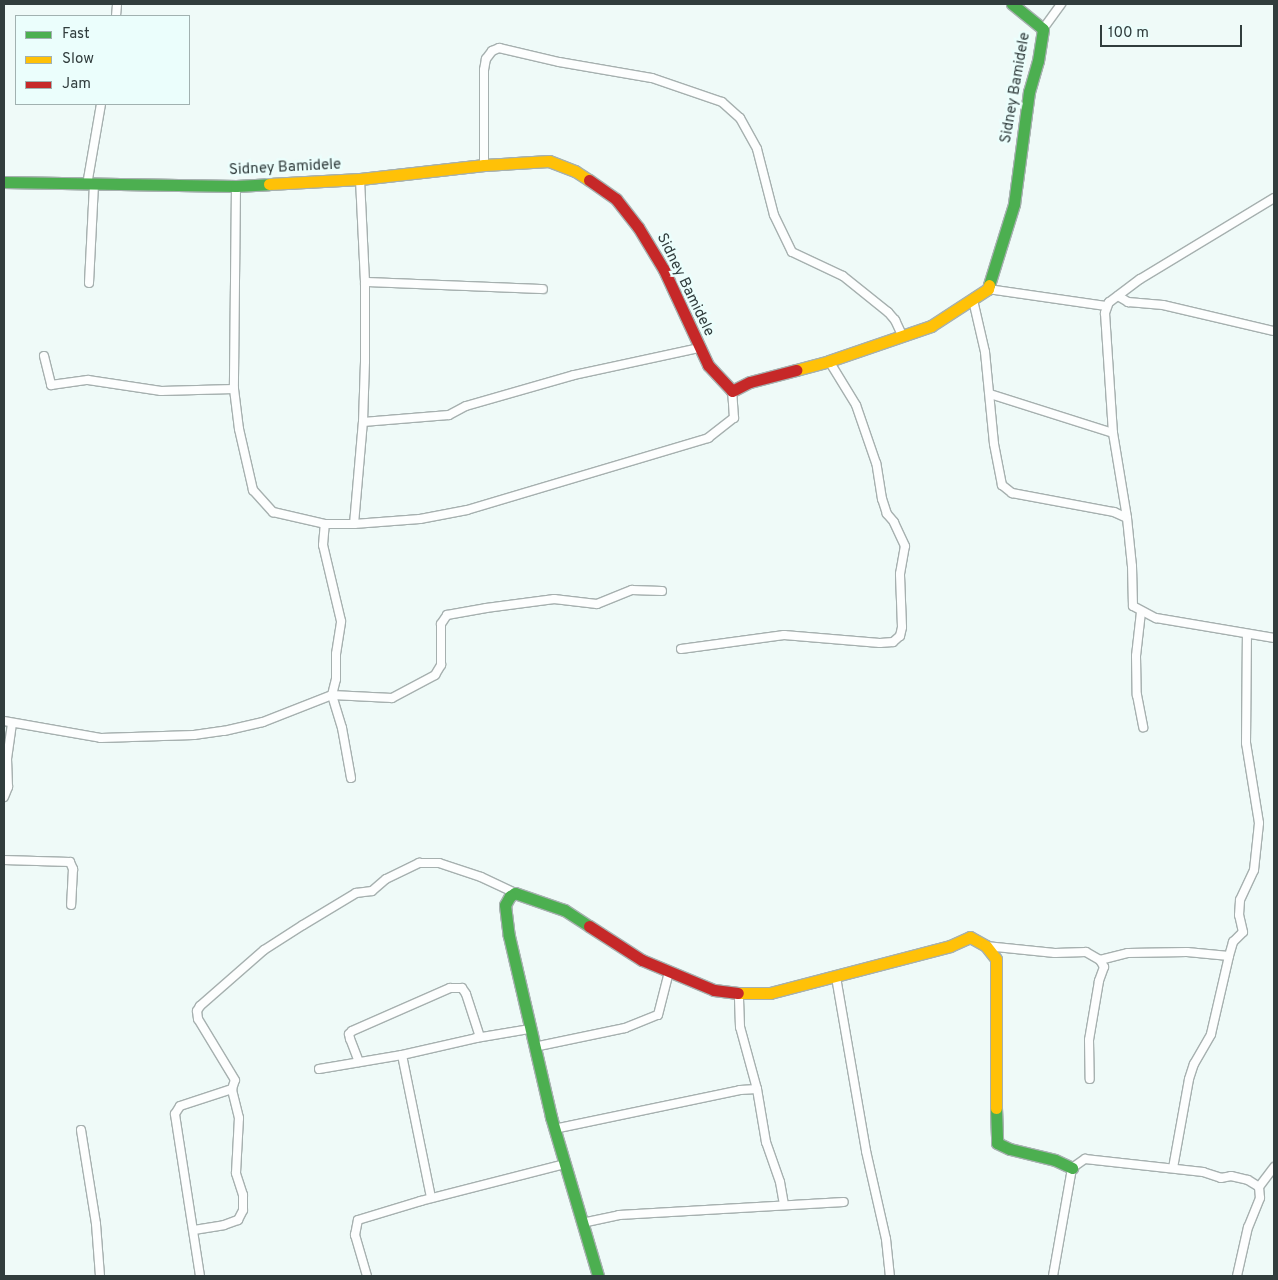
<!DOCTYPE html>
<style>
body{margin:0}
#map{position:relative;width:1278px;height:1280px;overflow:hidden;background:#effaf8;font-family:Overpass,sans-serif}
div>[style]{position:absolute}
.roads{filter:drop-shadow(1px 0 #a6b0af) drop-shadow(-1px 0 #a6b0af) drop-shadow(0 1px #a6b0af) drop-shadow(0 -1px #a6b0af)}
.street>*{height:8px;margin:-4px;padding:0 4px;transform-origin:4px;border-radius:4px;background:#fdfefe}
.fast>*{height:11px;margin:-5.5px;padding:0 5.5px;transform-origin:5.5px;border-radius:5.5px;background:#4caf50}
.slow>*{height:11px;margin:-5.5px;padding:0 5.5px;transform-origin:5.5px;border-radius:5.5px;background:#ffc107}
.jam>*{height:11px;margin:-5.5px;padding:0 5.5px;transform-origin:5.5px;border-radius:5.5px;background:#c62828}
span{translate:-50% -50%;white-space:nowrap;text-align:center;line-height:1.15;-webkit-text-stroke:5px #ebfefc;paint-order:stroke}
.street-label{font-size:15px;color:#313d3d}
.frame{position:absolute;inset:0;border:5px solid #313d3d;pointer-events:none}
.legend{position:absolute;left:15px;top:15px;width:175px;height:90px;box-sizing:border-box;background:#ebfefc;border:1px solid #a1b1b0;margin:0;padding:6px 9px;list-style:none;font-size:15px;color:#313d3d}
.legend li{display:flex;align-items:center;gap:10px;height:25px}
.legend b{width:25px;border:1px solid #a1b1b0}
.scale{position:absolute;left:1100px;top:25px;width:142px;height:22px;box-sizing:border-box;border:2px solid #313d3d;border-top:0;padding-left:6px;font-size:15px;line-height:18px;white-space:nowrap;color:#313d3d;-webkit-text-stroke:4px #ebfefc;paint-order:stroke}
</style>
<div id="map">
<div class="roads">
<div class="street">
<i style="left:116px;top:16px;width:12px;rotate:-85deg"></i>
<i style="left:1043px;top:29px;width:31px;rotate:-54deg"></i>
<i style="left:484px;top:165px;width:95px;rotate:-90deg"></i>
<i style="left:484px;top:70px;width:11px;rotate:-80deg"></i>
<i style="left:486px;top:59px;width:10px;rotate:-53deg"></i>
<i style="left:492px;top:51px;width:8px;rotate:-23deg"></i>
<i style="left:499px;top:48px;width:62px;rotate:13.1deg"></i>
<i style="left:559px;top:62px;width:94px;rotate:9.8deg"></i>
<i style="left:652px;top:78px;width:74px;rotate:18.9deg"></i>
<i style="left:722px;top:102px;width:24px;rotate:42deg"></i>
<i style="left:740px;top:118px;width:35px;rotate:61deg"></i>
<i style="left:757px;top:149px;width:68px;rotate:75.6deg"></i>
<i style="left:774px;top:215px;width:41px;rotate:64.1deg"></i>
<i style="left:792px;top:252px;width:56px;rotate:25.2deg"></i>
<i style="left:843px;top:276px;width:58px;rotate:38.7deg"></i>
<i style="left:888px;top:312px;width:11px;rotate:49deg"></i>
<i style="left:895px;top:320px;width:19px;rotate:65deg"></i>
<i style="left:87px;top:185px;width:82px;rotate:-80.2deg"></i>
<i style="left:236px;top:186px;width:203px;rotate:90.6deg"></i>
<i style="left:234px;top:389px;width:40px;rotate:82.9deg"></i>
<i style="left:239px;top:429px;width:63px;rotate:77.1deg"></i>
<i style="left:253px;top:490px;width:30px;rotate:48deg"></i>
<i style="left:273px;top:512px;width:53px;rotate:13deg"></i>
<i style="left:325px;top:524px;width:29px"></i>
<i style="left:354px;top:524px;width:66px;rotate:-4.3deg"></i>
<i style="left:420px;top:519px;width:48px;rotate:-10.8deg"></i>
<i style="left:467px;top:510px;width:252px;rotate:-16.6deg"></i>
<i style="left:708px;top:438px;width:33px;rotate:-38deg"></i>
<i style="left:734px;top:418px;width:27px;rotate:-94deg"></i>
<i style="left:1274px;top:198px;width:157px;rotate:148.8deg"></i>
<i style="left:1140px;top:279px;width:39px;rotate:143deg"></i>
<i style="left:1109px;top:302px;width:12px;rotate:110deg"></i>
<i style="left:1105px;top:313px;width:120px;rotate:86.2deg"></i>
<i style="left:1113px;top:433px;width:86px;rotate:80.6deg"></i>
<i style="left:1127px;top:518px;width:48px;rotate:84.1deg"></i>
<i style="left:1132px;top:566px;width:40px;rotate:88.6deg"></i>
<i style="left:1133px;top:606px;width:26px;rotate:28deg"></i>
<i style="left:1156px;top:618px;width:120px;rotate:9.6deg"></i>
<i style="left:365px;top:282px;width:178px;rotate:2.3deg"></i>
<i style="left:89px;top:283px;width:98px;rotate:-87.1deg"></i>
<i style="left:988px;top:289px;width:119px;rotate:8.2deg"></i>
<i style="left:1118px;top:296px;width:12px;rotate:31deg"></i>
<i style="left:1128px;top:302px;width:35px;rotate:5deg"></i>
<i style="left:1163px;top:305px;width:114px;rotate:13.2deg"></i>
<i style="left:973px;top:300px;width:53px;rotate:77deg"></i>
<i style="left:985px;top:352px;width:92px;rotate:84.4deg"></i>
<i style="left:994px;top:444px;width:42px;rotate:79deg"></i>
<i style="left:1002px;top:485px;width:13px;rotate:39deg"></i>
<i style="left:1012px;top:493px;width:104px;rotate:10.6deg"></i>
<i style="left:1114px;top:512px;width:14px;rotate:25deg"></i>
<i style="left:44px;top:356px;width:30px;rotate:76deg"></i>
<i style="left:51px;top:385px;width:37px;rotate:-8deg"></i>
<i style="left:88px;top:380px;width:74px;rotate:8.6deg"></i>
<i style="left:161px;top:391px;width:73px;rotate:-1.6deg"></i>
<i style="left:990px;top:394px;width:129px;rotate:17.6deg"></i>
<i style="left:363px;top:422px;width:86px;rotate:-4.7deg"></i>
<i style="left:449px;top:415px;width:19px;rotate:-28deg"></i>
<i style="left:466px;top:406px;width:112px;rotate:-16deg"></i>
<i style="left:574px;top:375px;width:128px;rotate:-12.2deg"></i>
<i style="left:354px;top:524px;width:102px;rotate:-85deg"></i>
<i style="left:363px;top:422px;width:61px;rotate:-88.1deg"></i>
<i style="left:365px;top:361px;width:79px;rotate:-90deg"></i>
<i style="left:365px;top:282px;width:103px;rotate:-92.8deg"></i>
<i style="left:1141px;top:612px;width:44px;rotate:96.5deg"></i>
<i style="left:1136px;top:656px;width:39px;rotate:89deg"></i>
<i style="left:1137px;top:695px;width:33px;rotate:79deg"></i>
<i style="left:681px;top:649px;width:104px;rotate:-7.7deg"></i>
<i style="left:784px;top:635px;width:96px;rotate:4.8deg"></i>
<i style="left:880px;top:643px;width:13px;rotate:-4deg"></i>
<i style="left:893px;top:642px;width:9px;rotate:-41deg"></i>
<i style="left:900px;top:636px;width:9px;rotate:-77deg"></i>
<i style="left:902px;top:627px;width:53px;rotate:-92.2deg"></i>
<i style="left:900px;top:574px;width:28px;rotate:-80deg"></i>
<i style="left:905px;top:546px;width:26px;rotate:-115deg"></i>
<i style="left:894px;top:522px;width:11px;rotate:-131deg"></i>
<i style="left:887px;top:514px;width:16px;rotate:-108deg"></i>
<i style="left:882px;top:499px;width:36px;rotate:-99deg"></i>
<i style="left:876px;top:463px;width:61px;rotate:-109deg"></i>
<i style="left:856px;top:405px;width:52px;rotate:-121.5deg"></i>
<i style="left:4px;top:721px;width:98px;rotate:9.9deg"></i>
<i style="left:101px;top:738px;width:93px;rotate:-1.8deg"></i>
<i style="left:194px;top:735px;width:30px;rotate:-8deg"></i>
<i style="left:224px;top:731px;width:40px;rotate:-13deg"></i>
<i style="left:263px;top:722px;width:74px;rotate:-21.4deg"></i>
<i style="left:332px;top:695px;width:16px;rotate:-76deg"></i>
<i style="left:336px;top:679px;width:25px;rotate:-90deg"></i>
<i style="left:336px;top:654px;width:33px;rotate:-81deg"></i>
<i style="left:341px;top:621px;width:78px;rotate:-103.3deg"></i>
<i style="left:323px;top:545px;width:21px;rotate:-85deg"></i>
<i style="left:351px;top:778px;width:51px;rotate:-100.2deg"></i>
<i style="left:342px;top:728px;width:34px;rotate:-107deg"></i>
<i style="left:332px;top:695px;width:60px;rotate:2.9deg"></i>
<i style="left:392px;top:698px;width:49px;rotate:-28.1deg"></i>
<i style="left:435px;top:675px;width:12px;rotate:-59deg"></i>
<i style="left:441px;top:665px;width:41px;rotate:-90deg"></i>
<i style="left:441px;top:624px;width:11px;rotate:-56deg"></i>
<i style="left:447px;top:615px;width:40px;rotate:-10deg"></i>
<i style="left:486px;top:608px;width:69px;rotate:-7.5deg"></i>
<i style="left:554px;top:599px;width:43px;rotate:6.6deg"></i>
<i style="left:597px;top:604px;width:38px;rotate:-22deg"></i>
<i style="left:632px;top:590px;width:30px;rotate:2deg"></i>
<i style="left:4px;top:797px;width:11px;rotate:-68deg"></i>
<i style="left:8px;top:787px;width:28px;rotate:-92deg"></i>
<i style="left:7px;top:759px;width:36px;rotate:-82deg"></i>
<i style="left:4px;top:860px;width:66px;rotate:1.7deg"></i>
<i style="left:70px;top:862px;width:8px;rotate:67deg"></i>
<i style="left:73px;top:869px;width:36px;rotate:93deg"></i>
<i style="left:986px;top:946px;width:69px;rotate:5.8deg"></i>
<i style="left:1055px;top:953px;width:31px;rotate:-2deg"></i>
<i style="left:1086px;top:952px;width:16px;rotate:30deg"></i>
<i style="left:1100px;top:960px;width:8px;rotate:60deg"></i>
<i style="left:1104px;top:967px;width:15px;rotate:110deg"></i>
<i style="left:1099px;top:981px;width:60px;rotate:99.6deg"></i>
<i style="left:1089px;top:1040px;width:39px;rotate:89deg"></i>
<i style="left:1100px;top:960px;width:29px;rotate:-14deg"></i>
<i style="left:1128px;top:953px;width:59px;rotate:-1deg"></i>
<i style="left:1187px;top:952px;width:42px;rotate:5.4deg"></i>
<i style="left:836px;top:977px;width:177px;rotate:80.2deg"></i>
<i style="left:866px;top:1151px;width:90px;rotate:77.2deg"></i>
<i style="left:886px;top:1239px;width:37px;rotate:84deg"></i>
<i style="left:534px;top:1047px;width:93px;rotate:-11.8deg"></i>
<i style="left:625px;top:1028px;width:35px;rotate:-22deg"></i>
<i style="left:658px;top:1015px;width:44px;rotate:-75.7deg"></i>
<i style="left:402px;top:1055px;width:146px;rotate:78.5deg"></i>
<i style="left:359px;top:1062px;width:25px;rotate:-111deg"></i>
<i style="left:350px;top:1039px;width:5px;rotate:-101deg"></i>
<i style="left:349px;top:1034px;width:4px;rotate:-45deg"></i>
<i style="left:352px;top:1031px;width:107px;rotate:-23.7deg"></i>
<i style="left:450px;top:988px;width:12px"></i>
<i style="left:462px;top:988px;width:7px;rotate:56deg"></i>
<i style="left:466px;top:994px;width:45px;rotate:72deg"></i>
<i style="left:319px;top:1069px;width:84px;rotate:-9.6deg"></i>
<i style="left:402px;top:1055px;width:76px;rotate:-12.9deg"></i>
<i style="left:476px;top:1038px;width:55px;rotate:-9.5deg"></i>
<i style="left:757px;top:1089px;width:54px;rotate:80.4deg"></i>
<i style="left:766px;top:1142px;width:42px;rotate:70.7deg"></i>
<i style="left:780px;top:1182px;width:23px;rotate:80deg"></i>
<i style="left:554px;top:1129px;width:190px;rotate:-11.8deg"></i>
<i style="left:740px;top:1090px;width:17px;rotate:-3deg"></i>
<i style="left:757px;top:1089px;width:64px;rotate:-105.3deg"></i>
<i style="left:740px;top:1027px;width:34px;rotate:-92deg"></i>
<i style="left:81px;top:1130px;width:95px;rotate:80.9deg"></i>
<i style="left:96px;top:1224px;width:52px;rotate:85.6deg"></i>
<i style="left:1173px;top:1168px;width:90px;rotate:-79.8deg"></i>
<i style="left:1189px;top:1079px;width:16px;rotate:-72deg"></i>
<i style="left:1194px;top:1064px;width:34px;rotate:-60deg"></i>
<i style="left:1211px;top:1034px;width:80px;rotate:-77deg"></i>
<i style="left:1229px;top:956px;width:15px;rotate:-74deg"></i>
<i style="left:1233px;top:942px;width:14px;rotate:-45deg"></i>
<i style="left:1243px;top:932px;width:17px;rotate:-103deg"></i>
<i style="left:1239px;top:915px;width:15px;rotate:-86deg"></i>
<i style="left:1240px;top:900px;width:33px;rotate:-65deg"></i>
<i style="left:1254px;top:870px;width:47px;rotate:-83.9deg"></i>
<i style="left:1259px;top:823px;width:81px;rotate:-99.2deg"></i>
<i style="left:1246px;top:743px;width:109px;rotate:-89.5deg"></i>
<i style="left:1259px;top:1187px;width:25px;rotate:-53deg"></i>
<i style="left:582px;top:1223px;width:38px;rotate:-12deg"></i>
<i style="left:619px;top:1215px;width:225px;rotate:-3.3deg"></i>
<i style="left:194px;top:1230px;width:30px;rotate:-9deg"></i>
<i style="left:224px;top:1225px;width:15px;rotate:-20deg"></i>
<i style="left:238px;top:1220px;width:11px;rotate:-63deg"></i>
<i style="left:243px;top:1210px;width:15px;rotate:-90deg"></i>
<i style="left:243px;top:1195px;width:23px;rotate:-108deg"></i>
<i style="left:236px;top:1173px;width:55px;rotate:-86.9deg"></i>
<i style="left:239px;top:1118px;width:30px;rotate:-104deg"></i>
<i style="left:232px;top:1089px;width:9px;rotate:-72deg"></i>
<i style="left:235px;top:1080px;width:71px;rotate:-121.2deg"></i>
<i style="left:198px;top:1019px;width:8px;rotate:-97deg"></i>
<i style="left:197px;top:1011px;width:6px;rotate:-59deg"></i>
<i style="left:200px;top:1006px;width:85px;rotate:-41.2deg"></i>
<i style="left:264px;top:950px;width:46px;rotate:-32.7deg"></i>
<i style="left:303px;top:925px;width:62px;rotate:-31.1deg"></i>
<i style="left:356px;top:893px;width:16px;rotate:-7deg"></i>
<i style="left:372px;top:891px;width:18px;rotate:-41deg"></i>
<i style="left:386px;top:879px;width:37px;rotate:-26deg"></i>
<i style="left:419px;top:863px;width:20px"></i>
<i style="left:439px;top:863px;width:44px;rotate:18.4deg"></i>
<i style="left:481px;top:877px;width:38px;rotate:25deg"></i>
<i style="left:200px;top:1276px;width:164px;rotate:-98.8deg"></i>
<i style="left:175px;top:1114px;width:9px;rotate:-58deg"></i>
<i style="left:180px;top:1106px;width:55px;rotate:-18.1deg"></i>
<i style="left:367px;top:1276px;width:43px;rotate:-106.3deg"></i>
<i style="left:355px;top:1235px;width:15px;rotate:-79deg"></i>
<i style="left:358px;top:1220px;width:66px;rotate:-16.8deg"></i>
<i style="left:421px;top:1201px;width:149px;rotate:-14.4deg"></i>
<i style="left:1053px;top:1276px;width:110px;rotate:-80deg"></i>
<i style="left:1072px;top:1168px;width:16px;rotate:-35deg"></i>
<i style="left:1085px;top:1159px;width:119px;rotate:6.3deg"></i>
<i style="left:1203px;top:1172px;width:19px;rotate:18deg"></i>
<i style="left:1221px;top:1178px;width:10px;rotate:-11deg"></i>
<i style="left:1231px;top:1176px;width:17px;rotate:13deg"></i>
<i style="left:1248px;top:1180px;width:13px;rotate:32deg"></i>
<i style="left:1259px;top:1187px;width:11px;rotate:85deg"></i>
<i style="left:1260px;top:1198px;width:31px;rotate:112deg"></i>
<i style="left:1248px;top:1227px;width:50px;rotate:102.7deg"></i>
</div>
<div class="fast">
<i style="left:4px;top:182px;width:232px;rotate:1deg"></i>
<i style="left:236px;top:186px;width:33px;rotate:-3deg"></i>
<i style="left:989px;top:285px;width:85px;rotate:-72.8deg"></i>
<i style="left:1014px;top:204px;width:113px;rotate:-82.4deg"></i>
<i style="left:1029px;top:92px;width:32px;rotate:-74deg"></i>
<i style="left:1038px;top:61px;width:32px;rotate:-81deg"></i>
<i style="left:1043px;top:29px;width:40px;rotate:-141deg"></i>
<i style="left:589px;top:926px;width:30px;rotate:-147deg"></i>
<i style="left:564px;top:910px;width:52px;rotate:-160.9deg"></i>
<i style="left:515px;top:893px;width:6px;rotate:149deg"></i>
<i style="left:510px;top:896px;width:10px;rotate:119deg"></i>
<i style="left:505px;top:905px;width:31px;rotate:83deg"></i>
<i style="left:509px;top:936px;width:186px;rotate:76.9deg"></i>
<i style="left:551px;top:1117px;width:166px;rotate:73.5deg"></i>
<i style="left:996px;top:1108px;width:35px;rotate:88deg"></i>
<i style="left:997px;top:1143px;width:14px;rotate:25deg"></i>
<i style="left:1010px;top:1149px;width:46px;rotate:13.7deg"></i>
<i style="left:1055px;top:1160px;width:19px;rotate:25deg"></i>
</div>
<div class="slow">
<i style="left:269px;top:184px;width:91px;rotate:-3.1deg"></i>
<i style="left:360px;top:179px;width:125px;rotate:-6.4deg"></i>
<i style="left:484px;top:165px;width:65px;rotate:-3.5deg"></i>
<i style="left:549px;top:161px;width:28px;rotate:21deg"></i>
<i style="left:575px;top:171px;width:17px;rotate:33deg"></i>
<i style="left:796px;top:370px;width:34px;rotate:-15deg"></i>
<i style="left:829px;top:361px;width:108px;rotate:-18.9deg"></i>
<i style="left:931px;top:326px;width:68px;rotate:-33deg"></i>
<i style="left:988px;top:289px;width:4px;rotate:-76deg"></i>
<i style="left:738px;top:993px;width:32px"></i>
<i style="left:770px;top:993px;width:186px;rotate:-14.6deg"></i>
<i style="left:950px;top:946px;width:22px;rotate:-24deg"></i>
<i style="left:970px;top:937px;width:18px;rotate:29deg"></i>
<i style="left:986px;top:946px;width:16px;rotate:52deg"></i>
<i style="left:996px;top:959px;width:149px;rotate:90deg"></i>
</div>
<div class="jam">
<i style="left:589px;top:180px;width:33px;rotate:35deg"></i>
<i style="left:616px;top:199px;width:36px;rotate:52deg"></i>
<i style="left:638px;top:227px;width:50px;rotate:58.8deg"></i>
<i style="left:664px;top:270px;width:105px;rotate:65.1deg"></i>
<i style="left:708px;top:365px;width:35px;rotate:47deg"></i>
<i style="left:732px;top:391px;width:20px;rotate:-27deg"></i>
<i style="left:750px;top:382px;width:48px;rotate:-14.6deg"></i>
<i style="left:589px;top:926px;width:63px;rotate:32.7deg"></i>
<i style="left:642px;top:960px;width:78px;rotate:22.6deg"></i>
<i style="left:714px;top:990px;width:24px;rotate:7deg"></i>
</div>
</div>
<div class="street-label">
<span style="left:1016px;top:88px;rotate:-80deg">Sidney Bamidele</span>
<span style="left:285px;top:168px;rotate:-3deg">Sidney Bamidele</span>
<span style="left:685px;top:285px;rotate:64deg">Sidney Bamidele</span>
</div>
<div class="frame"></div>
<ul class="legend">
<li><b style="height:6px;background:#4caf50"></b>Fast</li>
<li><b style="height:6px;background:#ffc107"></b>Slow</li>
<li><b style="height:6px;background:#c62828"></b>Jam</li>
</ul>
<div class="scale">100 m</div>
</div>
